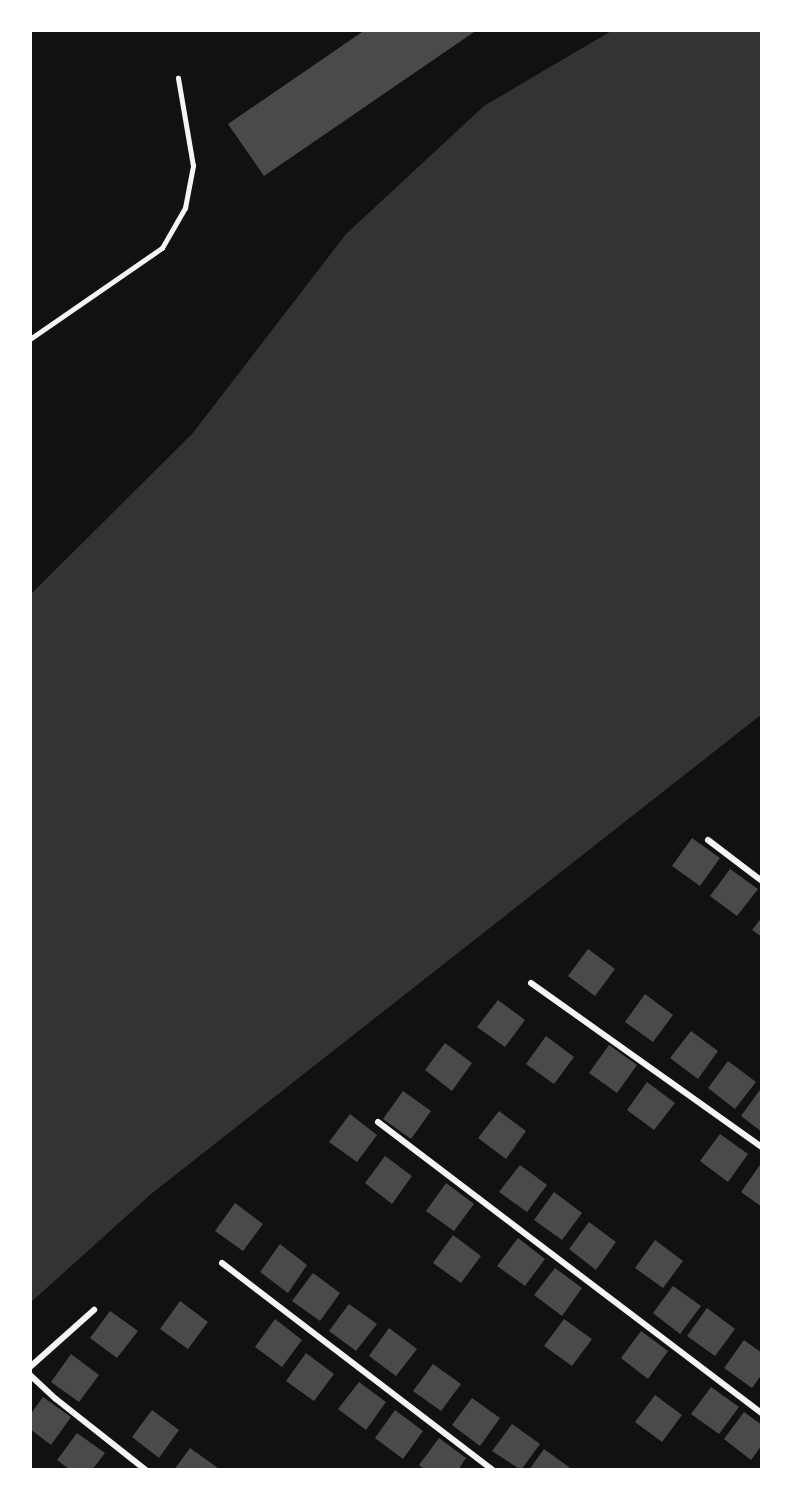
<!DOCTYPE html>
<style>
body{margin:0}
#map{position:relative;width:792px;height:1500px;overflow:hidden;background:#111;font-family:Raleway,sans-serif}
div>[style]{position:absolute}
.water>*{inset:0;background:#333}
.building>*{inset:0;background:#4a4a4a}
.service>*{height:4.5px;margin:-2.25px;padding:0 2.25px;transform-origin:2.25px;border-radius:2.25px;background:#f5f5f5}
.minor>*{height:6px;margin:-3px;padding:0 3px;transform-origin:3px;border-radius:3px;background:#f5f5f5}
span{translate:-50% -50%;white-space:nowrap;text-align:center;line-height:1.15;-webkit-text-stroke:4.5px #fff;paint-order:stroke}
.frame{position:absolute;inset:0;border:32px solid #fff;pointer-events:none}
</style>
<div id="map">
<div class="water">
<i style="clip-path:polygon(613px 30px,762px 30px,762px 714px,151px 1194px,30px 1303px,30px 595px,192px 434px,346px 234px,484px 106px)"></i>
</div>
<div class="building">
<i style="clip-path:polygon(365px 30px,477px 30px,264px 176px,228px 124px)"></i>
<i style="clip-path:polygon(692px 838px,720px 858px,700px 886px,672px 866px)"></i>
<i style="clip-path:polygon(730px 869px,758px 889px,737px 916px,710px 896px)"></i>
<i style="clip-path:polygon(762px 917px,762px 937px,752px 930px)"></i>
<i style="clip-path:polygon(588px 949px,615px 969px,595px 996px,568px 976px)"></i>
<i style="clip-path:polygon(645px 994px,673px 1015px,653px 1042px,625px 1022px)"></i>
<i style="clip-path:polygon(498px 1000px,525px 1020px,505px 1047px,477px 1027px)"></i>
<i style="clip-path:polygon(691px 1031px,718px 1051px,698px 1079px,670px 1058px)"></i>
<i style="clip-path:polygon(546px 1036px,574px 1057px,554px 1084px,526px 1064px)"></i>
<i style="clip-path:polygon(445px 1043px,472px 1063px,452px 1091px,425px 1070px)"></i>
<i style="clip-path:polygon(609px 1045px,637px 1065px,617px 1093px,589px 1073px)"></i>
<i style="clip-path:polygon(728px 1061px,756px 1082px,735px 1109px,708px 1088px)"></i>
<i style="clip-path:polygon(647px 1082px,675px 1103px,654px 1130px,627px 1110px)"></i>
<i style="clip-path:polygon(762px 1087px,762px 1132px,741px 1116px)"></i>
<i style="clip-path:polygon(403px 1091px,431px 1111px,411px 1139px,383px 1119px)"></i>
<i style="clip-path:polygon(499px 1111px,526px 1131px,506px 1159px,478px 1138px)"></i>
<i style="clip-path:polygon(350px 1114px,377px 1135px,357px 1162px,329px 1142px)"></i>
<i style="clip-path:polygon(720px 1134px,748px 1154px,728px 1182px,700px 1161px)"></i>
<i style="clip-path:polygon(385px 1156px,412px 1176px,392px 1204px,365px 1183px)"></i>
<i style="clip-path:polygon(762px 1162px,762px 1207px,741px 1192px)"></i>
<i style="clip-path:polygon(520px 1165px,547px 1185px,527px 1212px,499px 1192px)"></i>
<i style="clip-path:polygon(446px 1183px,474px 1204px,454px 1231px,426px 1211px)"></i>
<i style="clip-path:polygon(554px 1192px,582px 1213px,562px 1240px,534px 1220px)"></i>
<i style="clip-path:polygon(235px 1203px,263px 1224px,243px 1251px,215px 1231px)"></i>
<i style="clip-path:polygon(589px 1222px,616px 1242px,596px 1270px,569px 1249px)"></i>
<i style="clip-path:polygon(453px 1235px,481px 1256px,461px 1283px,433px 1263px)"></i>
<i style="clip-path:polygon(518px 1238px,545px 1259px,525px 1286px,497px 1266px)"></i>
<i style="clip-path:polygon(655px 1240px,683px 1261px,663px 1288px,635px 1268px)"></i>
<i style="clip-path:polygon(280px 1244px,307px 1265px,288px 1293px,260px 1272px)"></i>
<i style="clip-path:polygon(555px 1268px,582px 1288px,562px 1316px,534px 1295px)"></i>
<i style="clip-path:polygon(313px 1273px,340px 1293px,320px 1321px,292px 1301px)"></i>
<i style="clip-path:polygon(673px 1286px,701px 1306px,680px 1334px,653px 1313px)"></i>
<i style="clip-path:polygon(180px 1301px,208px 1322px,188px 1349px,160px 1329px)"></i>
<i style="clip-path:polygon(349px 1304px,377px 1324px,356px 1351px,329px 1331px)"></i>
<i style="clip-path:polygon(707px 1308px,735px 1329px,715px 1356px,687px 1336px)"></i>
<i style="clip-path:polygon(110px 1311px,138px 1331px,117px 1358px,90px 1338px)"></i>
<i style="clip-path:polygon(275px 1319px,302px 1340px,282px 1367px,255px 1347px)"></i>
<i style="clip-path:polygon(564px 1319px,592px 1339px,572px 1366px,544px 1346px)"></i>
<i style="clip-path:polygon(389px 1328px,417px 1349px,396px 1376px,369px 1356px)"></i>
<i style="clip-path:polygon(641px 1331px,668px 1351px,648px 1379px,621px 1358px)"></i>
<i style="clip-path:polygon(744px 1340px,762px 1353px,762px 1374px,752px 1388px,724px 1368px)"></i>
<i style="clip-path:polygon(306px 1353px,334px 1374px,314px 1401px,286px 1381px)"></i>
<i style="clip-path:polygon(71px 1354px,99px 1375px,79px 1402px,51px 1382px)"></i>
<i style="clip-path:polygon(433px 1364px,461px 1384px,441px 1411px,413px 1391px)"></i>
<i style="clip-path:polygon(359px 1382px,386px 1402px,366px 1430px,338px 1409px)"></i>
<i style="clip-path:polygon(711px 1387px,739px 1407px,719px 1434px,691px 1414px)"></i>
<i style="clip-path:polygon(655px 1395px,682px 1415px,662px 1442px,635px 1422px)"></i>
<i style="clip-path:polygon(43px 1397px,71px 1417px,51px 1445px,30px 1429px,30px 1415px)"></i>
<i style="clip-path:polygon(472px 1398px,500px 1418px,480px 1446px,452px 1425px)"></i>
<i style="clip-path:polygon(152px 1410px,179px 1430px,159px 1458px,132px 1437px)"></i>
<i style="clip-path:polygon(395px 1410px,423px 1431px,403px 1459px,375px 1438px)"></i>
<i style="clip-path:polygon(744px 1412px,762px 1425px,762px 1445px,751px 1460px,724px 1439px)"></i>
<i style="clip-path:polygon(512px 1424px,540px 1444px,521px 1470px,492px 1451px)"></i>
<i style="clip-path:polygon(77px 1433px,105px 1453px,92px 1470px,70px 1470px,57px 1460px)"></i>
<i style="clip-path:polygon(439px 1438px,466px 1458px,458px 1470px,425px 1470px,419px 1465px)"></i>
<i style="clip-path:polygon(190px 1448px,218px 1468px,216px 1470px,174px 1470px)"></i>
<i style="clip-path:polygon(544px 1449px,573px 1470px,529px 1470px)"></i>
</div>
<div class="service">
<i style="left:30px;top:339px;width:160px;rotate:-34.6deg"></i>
<i style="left:162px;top:248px;width:46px;rotate:-60.1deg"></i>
<i style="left:185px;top:208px;width:43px;rotate:-79.2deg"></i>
<i style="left:193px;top:166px;width:89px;rotate:-99.7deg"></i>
</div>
<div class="minor">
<i style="left:708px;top:840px;width:68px;rotate:37.2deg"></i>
<i style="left:531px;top:983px;width:283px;rotate:35.4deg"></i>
<i style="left:378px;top:1122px;width:482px;rotate:37.2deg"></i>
<i style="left:222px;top:1263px;width:341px;rotate:37.4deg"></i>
<i style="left:30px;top:1367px;width:86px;rotate:-41.7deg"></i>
<i style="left:30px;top:1375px;width:35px;rotate:43deg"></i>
<i style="left:56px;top:1399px;width:115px;rotate:38.3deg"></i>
</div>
<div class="frame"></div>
</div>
